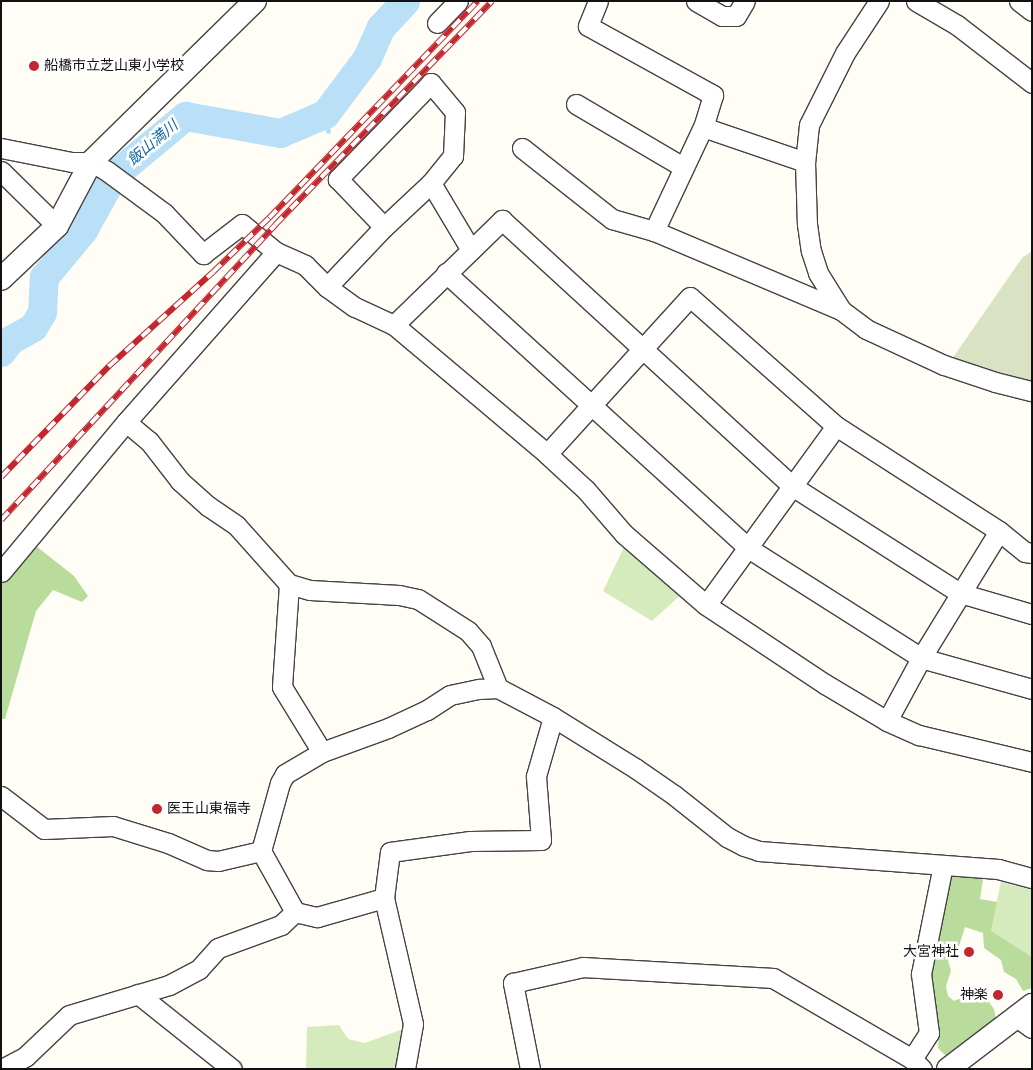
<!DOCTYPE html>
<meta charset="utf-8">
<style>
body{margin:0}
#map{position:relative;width:1033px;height:1070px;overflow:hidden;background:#fffdf5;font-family:Bitter,"Noto Sans JP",serif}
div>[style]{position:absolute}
.green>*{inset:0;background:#d5ebbd}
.forest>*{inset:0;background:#b9dc9c}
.cemetery>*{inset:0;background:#d9e3c4}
.stream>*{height:5px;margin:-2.5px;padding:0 2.5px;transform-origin:2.5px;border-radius:2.5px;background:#b9e0f7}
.river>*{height:29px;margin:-14.5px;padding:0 14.5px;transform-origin:14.5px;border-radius:14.5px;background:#b9e0f7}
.roads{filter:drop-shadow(1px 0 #444) drop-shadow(-1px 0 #444) drop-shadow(0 1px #444) drop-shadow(0 -1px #444)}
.minor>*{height:19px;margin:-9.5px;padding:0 9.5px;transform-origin:9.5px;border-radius:9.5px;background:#fff}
.tertiary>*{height:22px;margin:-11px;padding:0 11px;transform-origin:11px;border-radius:11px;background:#fff}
.rail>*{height:5.5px;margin-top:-2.75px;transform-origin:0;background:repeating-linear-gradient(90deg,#fff 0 11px,#c4262e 0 22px);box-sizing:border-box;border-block:1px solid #c4262e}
.dots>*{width:14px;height:14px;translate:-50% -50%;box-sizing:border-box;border:2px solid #fff;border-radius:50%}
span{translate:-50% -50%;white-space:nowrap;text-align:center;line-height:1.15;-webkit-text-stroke:5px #fff;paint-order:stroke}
.poi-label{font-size:14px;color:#111}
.left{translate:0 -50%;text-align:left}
.right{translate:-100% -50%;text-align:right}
.water-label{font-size:15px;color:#1768a6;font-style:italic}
.frame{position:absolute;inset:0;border:2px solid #111;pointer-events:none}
</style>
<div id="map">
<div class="green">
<i style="clip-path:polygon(626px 543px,683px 593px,652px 621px,603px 591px)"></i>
<i style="clip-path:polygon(1001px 882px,1032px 890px,1032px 957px,990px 931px)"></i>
<i style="clip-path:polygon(339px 1025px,348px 1039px,365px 1043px,403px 1029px,398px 1069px,306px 1069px,307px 1027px)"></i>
</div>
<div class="forest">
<i style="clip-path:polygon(36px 546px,74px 576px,88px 596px,82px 602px,53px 590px,36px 611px,5px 719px,1px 719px,1px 583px)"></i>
<i style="clip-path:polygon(946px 872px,979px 875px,983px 879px,980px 899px,997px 902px,991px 931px,1032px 957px,1032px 988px,1023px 991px,1016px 979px,1004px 972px,1001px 960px,984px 948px,983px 933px,965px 927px,959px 946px,952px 949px,948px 961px,951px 971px,946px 986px,948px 996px,954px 1001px,963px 997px,964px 991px,973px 986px,980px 989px,994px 1009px,996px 1019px,947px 1057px,938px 1048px,939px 1033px,926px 975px)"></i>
</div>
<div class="cemetery">
<i style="clip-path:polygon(1032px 251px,1032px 386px,952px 359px,1022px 258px)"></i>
</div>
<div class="stream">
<i style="left:322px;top:115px;width:17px;rotate:69deg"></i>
</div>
<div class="river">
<i style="left:1px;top:352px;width:15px;rotate:-53deg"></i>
<i style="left:10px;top:340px;width:26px;rotate:-29deg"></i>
<i style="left:33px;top:327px;width:17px;rotate:-59deg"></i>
<i style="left:42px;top:312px;width:35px;rotate:-87deg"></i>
<i style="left:44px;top:277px;width:61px;rotate:-50.3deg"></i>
<i style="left:83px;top:230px;width:54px;rotate:-61deg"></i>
<i style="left:109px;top:183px;width:17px;rotate:-50deg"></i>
<i style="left:120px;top:170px;width:85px;rotate:-39.7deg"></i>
<i style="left:185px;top:116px;width:97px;rotate:10.1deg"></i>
<i style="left:280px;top:133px;width:49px;rotate:-22.9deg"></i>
<i style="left:325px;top:114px;width:70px;rotate:-53.1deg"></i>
<i style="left:367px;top:58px;width:34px;rotate:-66deg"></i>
<i style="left:381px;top:27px;width:35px;rotate:-47deg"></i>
</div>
<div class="roads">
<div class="minor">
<i style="left:598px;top:1px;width:27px;rotate:112deg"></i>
<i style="left:588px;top:26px;width:143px;rotate:28.9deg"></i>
<i style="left:713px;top:95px;width:34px;rotate:107deg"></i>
<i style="left:703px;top:127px;width:108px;rotate:18.9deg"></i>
<i style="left:696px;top:1px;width:30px;rotate:30deg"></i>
<i style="left:722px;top:16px;width:14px"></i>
<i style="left:736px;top:16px;width:17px;rotate:-59deg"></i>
<i style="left:879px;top:1px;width:62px;rotate:123.2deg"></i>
<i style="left:845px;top:53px;width:80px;rotate:116.6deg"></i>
<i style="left:809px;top:125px;width:37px;rotate:96deg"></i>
<i style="left:805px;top:162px;width:62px;rotate:88.2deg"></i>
<i style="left:807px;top:224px;width:27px;rotate:82deg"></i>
<i style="left:811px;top:251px;width:23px;rotate:72deg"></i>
<i style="left:818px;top:273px;width:44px;rotate:58.1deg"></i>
<i style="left:841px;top:310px;width:31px;rotate:37deg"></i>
<i style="left:866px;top:329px;width:86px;rotate:24.8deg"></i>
<i style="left:944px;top:365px;width:54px;rotate:18.4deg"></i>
<i style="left:995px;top:382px;width:38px;rotate:14deg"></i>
<i style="left:916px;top:1px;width:48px;rotate:30.3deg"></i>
<i style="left:957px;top:25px;width:95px;rotate:37.7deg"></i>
<i style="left:1019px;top:1px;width:16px;rotate:38deg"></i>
<i style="left:437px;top:23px;width:30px;rotate:-46deg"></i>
<i style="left:576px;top:104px;width:124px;rotate:30.5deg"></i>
<i style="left:1px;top:148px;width:72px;rotate:11.2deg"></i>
<i style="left:72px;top:162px;width:19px"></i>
<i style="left:91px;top:162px;width:18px;rotate:29deg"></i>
<i style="left:107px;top:171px;width:71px;rotate:36.4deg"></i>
<i style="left:164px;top:213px;width:57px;rotate:46.4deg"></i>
<i style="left:203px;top:254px;width:49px;rotate:-37.6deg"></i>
<i style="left:242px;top:224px;width:44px;rotate:39.5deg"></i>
<i style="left:276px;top:252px;width:227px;rotate:131.4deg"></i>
<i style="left:126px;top:422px;width:195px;rotate:129.8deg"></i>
<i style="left:522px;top:148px;width:115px;rotate:38.3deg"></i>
<i style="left:612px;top:219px;width:44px;rotate:15.9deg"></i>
<i style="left:654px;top:231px;width:203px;rotate:22.9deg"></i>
<i style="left:1px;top:171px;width:78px;rotate:44.5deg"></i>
<i style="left:431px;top:183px;width:78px;rotate:59.2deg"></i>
<i style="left:654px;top:231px;width:115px;rotate:-64.8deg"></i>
<i style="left:276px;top:252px;width:32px;rotate:24deg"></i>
<i style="left:305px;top:265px;width:31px;rotate:45deg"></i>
<i style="left:327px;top:287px;width:34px;rotate:36deg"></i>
<i style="left:355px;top:307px;width:43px;rotate:24.8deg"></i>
<i style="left:394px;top:325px;width:200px;rotate:40.1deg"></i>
<i style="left:547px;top:454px;width:53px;rotate:42.7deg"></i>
<i style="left:586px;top:490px;width:58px;rotate:49.2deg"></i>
<i style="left:624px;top:534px;width:108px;rotate:40.9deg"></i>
<i style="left:706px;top:605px;width:143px;rotate:33.6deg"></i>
<i style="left:825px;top:684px;width:72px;rotate:30.8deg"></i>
<i style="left:887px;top:721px;width:35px;rotate:24deg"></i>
<i style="left:919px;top:735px;width:116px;rotate:13.4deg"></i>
<i style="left:446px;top:273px;width:408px;rotate:42.3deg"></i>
<i style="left:748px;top:548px;width:205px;rotate:32.4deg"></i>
<i style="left:921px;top:658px;width:115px;rotate:15.6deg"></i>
<i style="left:327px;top:287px;width:83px;rotate:-46.5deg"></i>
<i style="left:384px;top:227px;width:64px;rotate:-43.1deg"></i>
<i style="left:431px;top:183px;width:35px;rotate:-51deg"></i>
<i style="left:453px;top:156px;width:44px;rotate:-87.4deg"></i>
<i style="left:455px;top:112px;width:38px;rotate:-130deg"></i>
<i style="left:431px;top:83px;width:134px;rotate:134.1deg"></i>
<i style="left:338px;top:179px;width:66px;rotate:46.2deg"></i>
<i style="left:394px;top:325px;width:151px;rotate:-44.2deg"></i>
<i style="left:502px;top:220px;width:394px;rotate:42.5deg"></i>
<i style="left:792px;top:486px;width:199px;rotate:32.5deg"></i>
<i style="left:960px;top:593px;width:75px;rotate:16.3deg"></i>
<i style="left:126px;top:422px;width:30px;rotate:40deg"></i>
<i style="left:149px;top:441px;width:51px;rotate:52.2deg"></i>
<i style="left:180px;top:481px;width:38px;rotate:42deg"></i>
<i style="left:208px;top:506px;width:34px;rotate:34deg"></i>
<i style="left:236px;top:525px;width:79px;rotate:48.1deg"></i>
<i style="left:289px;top:584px;width:22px;rotate:16deg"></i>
<i style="left:310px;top:590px;width:89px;rotate:3.2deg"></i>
<i style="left:399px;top:595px;width:19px;rotate:12deg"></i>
<i style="left:418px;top:599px;width:59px;rotate:32.6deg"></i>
<i style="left:468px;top:631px;width:20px;rotate:49deg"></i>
<i style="left:481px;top:646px;width:45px;rotate:68deg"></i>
<i style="left:547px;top:454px;width:212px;rotate:-47.7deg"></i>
<i style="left:690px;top:297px;width:195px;rotate:41.5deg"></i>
<i style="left:836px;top:426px;width:194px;rotate:32.8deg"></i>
<i style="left:999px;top:531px;width:33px;rotate:39deg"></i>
<i style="left:1025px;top:552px;width:7px;rotate:8deg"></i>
<i style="left:289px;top:584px;width:103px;rotate:93.9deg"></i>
<i style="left:282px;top:687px;width:76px;rotate:58.4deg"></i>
<i style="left:706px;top:605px;width:221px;rotate:-54deg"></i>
<i style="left:887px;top:721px;width:72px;rotate:-61.6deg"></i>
<i style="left:921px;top:658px;width:149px;rotate:-58.4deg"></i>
<i style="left:1px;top:796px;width:54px;rotate:37.5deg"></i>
<i style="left:44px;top:829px;width:69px;rotate:-2.5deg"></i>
<i style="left:113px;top:826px;width:58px;rotate:17.2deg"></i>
<i style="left:168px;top:843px;width:43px;rotate:23.6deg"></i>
<i style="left:207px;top:860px;width:11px;rotate:5deg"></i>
<i style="left:218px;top:861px;width:44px;rotate:-13.1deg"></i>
<i style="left:384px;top:898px;width:46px;rotate:-82.6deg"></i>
<i style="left:390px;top:852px;width:81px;rotate:-7.8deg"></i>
<i style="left:470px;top:841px;width:71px;rotate:-0.8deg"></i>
<i style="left:541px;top:840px;width:64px;rotate:-94.5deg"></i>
<i style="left:536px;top:776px;width:61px;rotate:-73.9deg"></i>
<i style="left:295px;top:912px;width:23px;rotate:13deg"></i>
<i style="left:317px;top:917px;width:70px;rotate:-15.8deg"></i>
<i style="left:384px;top:898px;width:129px;rotate:77deg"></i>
<i style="left:413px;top:1024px;width:46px;rotate:100.1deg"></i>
<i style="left:138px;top:994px;width:120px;rotate:38.6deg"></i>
<i style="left:1018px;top:1018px;width:17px;rotate:36deg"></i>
<i style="left:912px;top:1059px;width:31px;rotate:-57deg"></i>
<i style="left:929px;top:1033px;width:60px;rotate:-97.7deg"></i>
<i style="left:921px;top:974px;width:111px;rotate:-78.6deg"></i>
<i style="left:2px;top:1069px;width:27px;rotate:-28deg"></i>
<i style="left:26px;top:1056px;width:59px;rotate:-43.6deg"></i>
<i style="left:69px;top:1015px;width:104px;rotate:-16.7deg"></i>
<i style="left:169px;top:985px;width:34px;rotate:-28deg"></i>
<i style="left:199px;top:969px;width:28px;rotate:-48deg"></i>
<i style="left:218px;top:948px;width:67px;rotate:-20.1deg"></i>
<i style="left:281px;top:925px;width:19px;rotate:-43deg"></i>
<i style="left:295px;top:912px;width:70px;rotate:-119.1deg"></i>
<i style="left:261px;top:851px;width:71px;rotate:-74.4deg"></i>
<i style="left:280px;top:783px;width:10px;rotate:-61deg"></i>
<i style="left:285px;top:774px;width:43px;rotate:-30.7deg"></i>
<i style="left:322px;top:752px;width:70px;rotate:-20deg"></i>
<i style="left:388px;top:728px;width:43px;rotate:-24.8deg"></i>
<i style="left:427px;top:710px;width:27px;rotate:-33deg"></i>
<i style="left:450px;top:695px;width:30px;rotate:-12deg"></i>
<i style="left:479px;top:689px;width:19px;rotate:-3deg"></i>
<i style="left:498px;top:688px;width:62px;rotate:27.8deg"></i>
<i style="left:553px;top:717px;width:97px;rotate:31.9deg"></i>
<i style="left:635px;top:768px;width:47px;rotate:34.7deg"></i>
<i style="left:674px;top:795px;width:68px;rotate:38.4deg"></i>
<i style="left:727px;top:837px;width:19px;rotate:28deg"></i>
<i style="left:744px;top:846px;width:16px;rotate:18deg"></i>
<i style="left:759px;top:851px;width:240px;rotate:4.3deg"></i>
<i style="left:998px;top:869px;width:35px;rotate:15deg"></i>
<i style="left:530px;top:1069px;width:88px;rotate:-101.2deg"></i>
<i style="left:513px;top:983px;width:72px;rotate:-12.9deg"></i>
<i style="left:583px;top:967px;width:190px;rotate:3.3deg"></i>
<i style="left:773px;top:978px;width:161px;rotate:30.2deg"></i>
<i style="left:912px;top:1059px;width:14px;rotate:45deg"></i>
</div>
<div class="tertiary">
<i style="left:1px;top:279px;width:77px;rotate:-43.4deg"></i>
<i style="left:57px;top:226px;width:72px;rotate:-62deg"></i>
<i style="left:91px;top:162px;width:230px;rotate:-44.5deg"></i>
<i style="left:948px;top:1069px;width:106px;rotate:-37.3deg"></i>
</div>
</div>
<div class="rail">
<i style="left:1px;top:477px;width:155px;rotate:-45.8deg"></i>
<i style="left:109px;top:366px;width:140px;rotate:-42.1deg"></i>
<i style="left:213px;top:272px;width:78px;rotate:-44deg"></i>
<i style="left:269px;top:218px;width:301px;rotate:-46.1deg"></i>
<i style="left:1px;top:520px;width:403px;rotate:-47.1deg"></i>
<i style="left:275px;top:225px;width:312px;rotate:-45.9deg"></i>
</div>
<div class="dots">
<i style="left:34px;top:66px;background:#c4262e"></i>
<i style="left:157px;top:809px;background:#c4262e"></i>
<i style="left:969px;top:952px;background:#c4262e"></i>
<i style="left:998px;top:995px;background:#c4262e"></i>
</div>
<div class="poi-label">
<span class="left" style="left:44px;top:66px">船橋市立芝山東小学校</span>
<span class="left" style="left:167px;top:809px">医王山東福寺</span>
<span class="right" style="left:959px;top:952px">大宮神社</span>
<span class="right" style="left:988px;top:995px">神楽</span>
</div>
<div class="water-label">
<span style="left:153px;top:143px;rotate:-40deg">飯山満川</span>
</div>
<div class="frame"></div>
</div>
